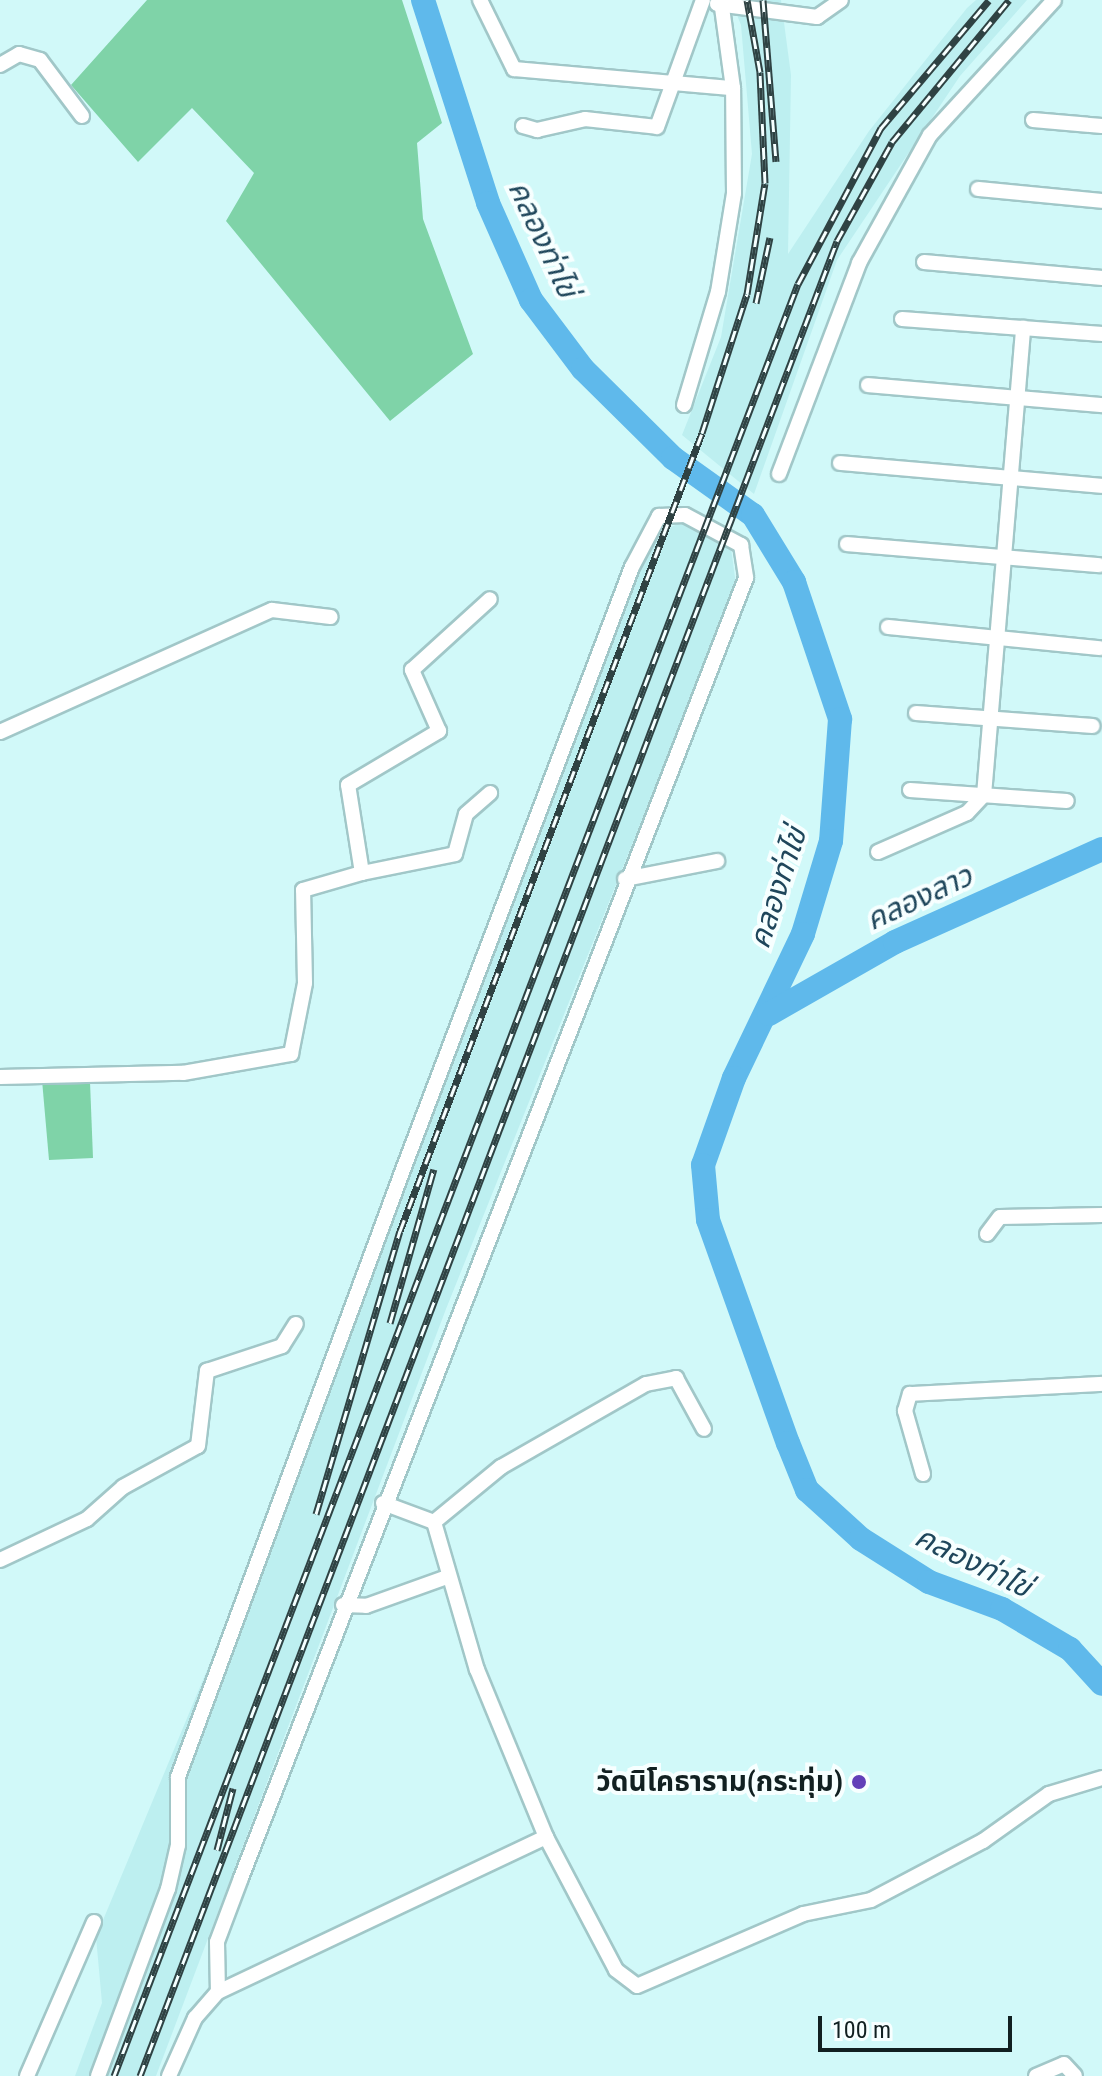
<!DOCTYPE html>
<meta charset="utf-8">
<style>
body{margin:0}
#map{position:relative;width:1102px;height:2076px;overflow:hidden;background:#d1f9f9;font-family:"Roboto Condensed","Noto Sans Thai",sans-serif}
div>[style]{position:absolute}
.built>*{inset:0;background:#bdeff0}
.green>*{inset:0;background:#7fd3a8}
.river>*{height:24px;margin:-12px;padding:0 12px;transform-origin:12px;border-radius:12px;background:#5fb9eb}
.roads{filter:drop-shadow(2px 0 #a1c7c8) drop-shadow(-2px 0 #a1c7c8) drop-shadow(0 2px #a1c7c8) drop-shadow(0 -2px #a1c7c8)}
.minor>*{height:14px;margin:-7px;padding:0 7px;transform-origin:7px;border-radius:7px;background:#fff}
.rail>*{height:7px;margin-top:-3.5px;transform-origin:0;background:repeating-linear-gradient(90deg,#f7ffff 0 12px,#2f4243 0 24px);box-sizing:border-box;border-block:2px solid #2f4243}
.dots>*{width:22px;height:22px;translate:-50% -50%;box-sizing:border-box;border:4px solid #f7ffff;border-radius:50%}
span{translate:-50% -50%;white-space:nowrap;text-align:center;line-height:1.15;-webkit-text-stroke:8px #f7ffff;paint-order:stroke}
.poi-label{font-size:28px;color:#112021;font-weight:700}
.right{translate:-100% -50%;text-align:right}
.water-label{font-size:30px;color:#1f465b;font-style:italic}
.scale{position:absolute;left:818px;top:2016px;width:194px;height:36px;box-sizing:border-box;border:4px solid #112021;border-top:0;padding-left:10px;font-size:24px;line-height:28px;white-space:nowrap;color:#112021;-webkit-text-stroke:6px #f7ffff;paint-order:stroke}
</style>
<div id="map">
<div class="built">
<i style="clip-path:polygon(731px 0,781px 0,791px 75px,788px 254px,869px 131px,967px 8px,976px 0,1027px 0,960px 76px,837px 260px,754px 494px,682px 435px,721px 337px,752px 154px,741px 25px)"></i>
<i style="clip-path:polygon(683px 522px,731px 548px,736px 585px,446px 1309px,156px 2076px,75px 2076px,102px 2003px,96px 1937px,378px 1259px,647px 545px,654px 534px)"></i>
</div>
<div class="green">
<i style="clip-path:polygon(147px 0,402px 0,442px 123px,417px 143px,423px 219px,473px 354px,390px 421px,226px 221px,254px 173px,192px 108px,138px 162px,71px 85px)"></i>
<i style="clip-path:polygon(42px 1080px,90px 1082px,93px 1158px,49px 1160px)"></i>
</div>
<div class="river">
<i style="left:423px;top:0;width:213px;rotate:72.2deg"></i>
<i style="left:488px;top:203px;width:106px;rotate:66.1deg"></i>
<i style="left:531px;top:300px;width:86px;rotate:53deg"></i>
<i style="left:583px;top:369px;width:127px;rotate:44.7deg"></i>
<i style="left:673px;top:458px;width:98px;rotate:35.5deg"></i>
<i style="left:753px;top:515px;width:79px;rotate:58.5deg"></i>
<i style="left:794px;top:582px;width:145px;rotate:71.4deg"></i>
<i style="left:840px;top:719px;width:122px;rotate:94.2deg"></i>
<i style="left:831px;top:841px;width:97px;rotate:106.8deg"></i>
<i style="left:803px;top:934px;width:160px;rotate:115.6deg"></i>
<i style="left:734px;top:1078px;width:92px;rotate:109.6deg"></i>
<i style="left:703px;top:1165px;width:55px;rotate:84.8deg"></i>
<i style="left:708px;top:1220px;width:237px;rotate:70.3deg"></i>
<i style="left:788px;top:1443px;width:51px;rotate:68deg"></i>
<i style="left:807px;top:1490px;width:73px;rotate:42.2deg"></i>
<i style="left:861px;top:1539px;width:80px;rotate:32.3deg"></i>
<i style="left:929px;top:1582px;width:78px;rotate:20.3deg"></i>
<i style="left:1002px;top:1609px;width:79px;rotate:30.5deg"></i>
<i style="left:1070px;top:1649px;width:47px;rotate:47.6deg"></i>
<i style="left:769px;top:1014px;width:145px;rotate:-29.7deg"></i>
<i style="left:895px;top:942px;width:227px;rotate:-24.2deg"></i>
</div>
<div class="roads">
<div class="minor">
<i style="left:480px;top:0;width:77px;rotate:63.8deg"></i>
<i style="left:514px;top:69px;width:220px;rotate:5deg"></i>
<i style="left:717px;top:4px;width:101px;rotate:7.4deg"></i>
<i style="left:817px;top:17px;width:29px;rotate:-35deg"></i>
<i style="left:0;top:65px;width:22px;rotate:-30deg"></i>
<i style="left:19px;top:54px;width:22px;rotate:16deg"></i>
<i style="left:40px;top:60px;width:70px;rotate:53.1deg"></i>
<i style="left:1033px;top:120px;width:69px;rotate:5deg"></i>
<i style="left:523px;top:126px;width:15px;rotate:16deg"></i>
<i style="left:537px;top:130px;width:49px;rotate:-12.9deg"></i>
<i style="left:585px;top:119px;width:72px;rotate:6.3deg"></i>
<i style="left:657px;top:127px;width:135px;rotate:-70.1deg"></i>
<i style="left:978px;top:189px;width:125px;rotate:5.5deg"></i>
<i style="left:924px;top:262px;width:179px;rotate:5.1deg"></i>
<i style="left:902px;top:319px;width:201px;rotate:4.3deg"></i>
<i style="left:868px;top:385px;width:235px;rotate:4.9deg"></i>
<i style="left:684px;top:405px;width:118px;rotate:-73.3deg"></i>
<i style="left:718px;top:292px;width:100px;rotate:-80.8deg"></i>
<i style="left:734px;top:193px;width:105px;rotate:-90.5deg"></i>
<i style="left:733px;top:88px;width:89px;rotate:-97.8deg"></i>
<i style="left:840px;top:463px;width:263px;rotate:5deg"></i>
<i style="left:779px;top:474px;width:226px;rotate:-69.2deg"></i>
<i style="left:859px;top:263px;width:146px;rotate:-61deg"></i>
<i style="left:930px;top:135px;width:183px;rotate:-47.4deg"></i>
<i style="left:847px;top:544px;width:253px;rotate:4.8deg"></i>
<i style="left:888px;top:627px;width:213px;rotate:5.7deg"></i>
<i style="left:916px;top:713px;width:177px;rotate:4.2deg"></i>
<i style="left:0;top:732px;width:298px;rotate:-24.2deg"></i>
<i style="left:272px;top:610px;width:59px;rotate:6.8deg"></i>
<i style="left:910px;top:790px;width:157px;rotate:4deg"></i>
<i style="left:878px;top:852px;width:97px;rotate:-23.7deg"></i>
<i style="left:967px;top:813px;width:25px;rotate:-47deg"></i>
<i style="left:984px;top:795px;width:469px;rotate:-85.2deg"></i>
<i style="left:362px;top:873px;width:95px;rotate:-11.5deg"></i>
<i style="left:455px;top:854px;width:41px;rotate:-74.6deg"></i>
<i style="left:466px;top:814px;width:32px;rotate:-41deg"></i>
<i style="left:625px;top:879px;width:94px;rotate:-11.1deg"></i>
<i style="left:0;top:1077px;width:183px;rotate:-1.3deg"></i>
<i style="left:183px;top:1073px;width:110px;rotate:-10deg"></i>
<i style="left:291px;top:1054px;width:72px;rotate:-78.8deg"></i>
<i style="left:305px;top:983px;width:93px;rotate:-91.2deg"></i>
<i style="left:303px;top:890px;width:61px;rotate:-16.1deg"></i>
<i style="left:362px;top:873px;width:89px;rotate:-99deg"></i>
<i style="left:348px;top:785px;width:106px;rotate:-30.7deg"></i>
<i style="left:439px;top:731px;width:67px;rotate:-113.9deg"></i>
<i style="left:412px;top:670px;width:105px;rotate:-42.3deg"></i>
<i style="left:987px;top:1234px;width:21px;rotate:-53deg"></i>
<i style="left:1000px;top:1217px;width:102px;rotate:-1.1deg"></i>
<i style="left:923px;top:1474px;width:66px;rotate:-105.9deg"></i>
<i style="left:905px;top:1411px;width:18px;rotate:-74deg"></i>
<i style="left:910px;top:1394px;width:192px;rotate:-3deg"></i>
<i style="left:383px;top:1503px;width:54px;rotate:20.4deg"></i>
<i style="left:0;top:1560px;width:96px;rotate:-25.2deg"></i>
<i style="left:87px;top:1519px;width:48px;rotate:-41.6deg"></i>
<i style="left:123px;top:1487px;width:85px;rotate:-28.7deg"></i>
<i style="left:198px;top:1446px;width:76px;rotate:-83.2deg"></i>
<i style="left:207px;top:1371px;width:79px;rotate:-18.4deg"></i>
<i style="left:282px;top:1346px;width:26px;rotate:-58deg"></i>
<i style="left:343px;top:1605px;width:23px;rotate:2deg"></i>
<i style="left:366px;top:1606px;width:86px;rotate:-19.7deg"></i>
<i style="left:546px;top:1837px;width:181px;rotate:-112.4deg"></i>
<i style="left:477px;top:1670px;width:154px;rotate:-106.2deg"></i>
<i style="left:434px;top:1522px;width:87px;rotate:-39.4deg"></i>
<i style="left:501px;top:1467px;width:167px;rotate:-29.8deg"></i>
<i style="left:646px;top:1384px;width:31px;rotate:-11deg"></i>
<i style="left:676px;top:1378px;width:58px;rotate:61.2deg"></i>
<i style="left:27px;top:2076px;width:168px;rotate:-66.5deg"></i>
<i style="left:98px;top:2076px;width:200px;rotate:-69.5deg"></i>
<i style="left:168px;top:1889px;width:45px;rotate:-77.2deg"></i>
<i style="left:178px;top:1845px;width:68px;rotate:-90deg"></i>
<i style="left:178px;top:1777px;width:642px;rotate:-69.67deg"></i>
<i style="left:401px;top:1175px;width:650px;rotate:-69.2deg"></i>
<i style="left:632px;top:567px;width:58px;rotate:-62.1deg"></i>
<i style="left:659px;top:516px;width:26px;rotate:-2deg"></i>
<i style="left:685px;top:515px;width:64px;rotate:28.2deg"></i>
<i style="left:741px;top:545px;width:33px;rotate:81deg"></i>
<i style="left:746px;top:578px;width:1395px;rotate:111.23deg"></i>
<i style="left:241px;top:1878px;width:68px;rotate:110.6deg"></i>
<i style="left:217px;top:1942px;width:50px;rotate:88.9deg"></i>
<i style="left:169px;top:2076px;width:64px;rotate:-65.9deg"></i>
<i style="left:195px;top:2018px;width:35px;rotate:-49deg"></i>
<i style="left:218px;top:1992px;width:363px;rotate:-25.3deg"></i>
<i style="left:546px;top:1837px;width:150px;rotate:62.2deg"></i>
<i style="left:616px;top:1970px;width:26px;rotate:37deg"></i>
<i style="left:637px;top:1986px;width:181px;rotate:-23.4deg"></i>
<i style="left:803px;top:1914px;width:69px;rotate:-11.6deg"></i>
<i style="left:871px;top:1900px;width:127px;rotate:-27.8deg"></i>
<i style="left:983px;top:1841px;width:81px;rotate:-35.5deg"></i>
<i style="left:1049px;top:1794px;width:55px;rotate:-16.8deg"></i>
<i style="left:1036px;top:2076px;width:30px;rotate:-23deg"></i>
<i style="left:1064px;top:2064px;width:16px;rotate:47deg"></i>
</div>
</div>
<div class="rail">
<i style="left:763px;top:0;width:162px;rotate:85.4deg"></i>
<i style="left:756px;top:303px;width:67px;rotate:-78deg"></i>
<i style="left:390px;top:1323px;width:160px;rotate:-74.1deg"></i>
<i style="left:316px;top:1514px;width:295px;rotate:-73.5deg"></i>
<i style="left:400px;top:1231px;width:853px;rotate:-69.27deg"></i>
<i style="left:702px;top:433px;width:146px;rotate:-72.1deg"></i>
<i style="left:747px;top:294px;width:112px;rotate:-80.8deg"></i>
<i style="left:765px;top:183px;width:111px;rotate:-92.6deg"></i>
<i style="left:760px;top:72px;width:73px;rotate:-100.2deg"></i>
<i style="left:217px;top:1850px;width:64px;rotate:-75.5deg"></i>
<i style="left:114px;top:2076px;width:1918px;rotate:-69.11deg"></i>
<i style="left:798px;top:284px;width:177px;rotate:-62deg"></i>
<i style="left:881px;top:128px;width:167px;rotate:-49.8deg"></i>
<i style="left:140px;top:2076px;width:1963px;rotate:-69.2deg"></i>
<i style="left:837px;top:241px;width:113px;rotate:-60.9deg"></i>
<i style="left:892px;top:142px;width:184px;rotate:-50.5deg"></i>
</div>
<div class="dots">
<i style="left:859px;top:1782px;background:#6240b8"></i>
</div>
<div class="poi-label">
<span class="right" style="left:843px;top:1782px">วัดนิโคธาราม(กระทุ่ม)</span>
</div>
<div class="water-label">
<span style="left:543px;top:239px;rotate:65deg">คลองท่าไข่</span>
<span style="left:778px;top:888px;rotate:-72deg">คลองท่าไข่</span>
<span style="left:919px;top:898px;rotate:-25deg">คลองลาว</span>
<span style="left:973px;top:1562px;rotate:26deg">คลองท่าไข่</span>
</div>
<div class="scale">100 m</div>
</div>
